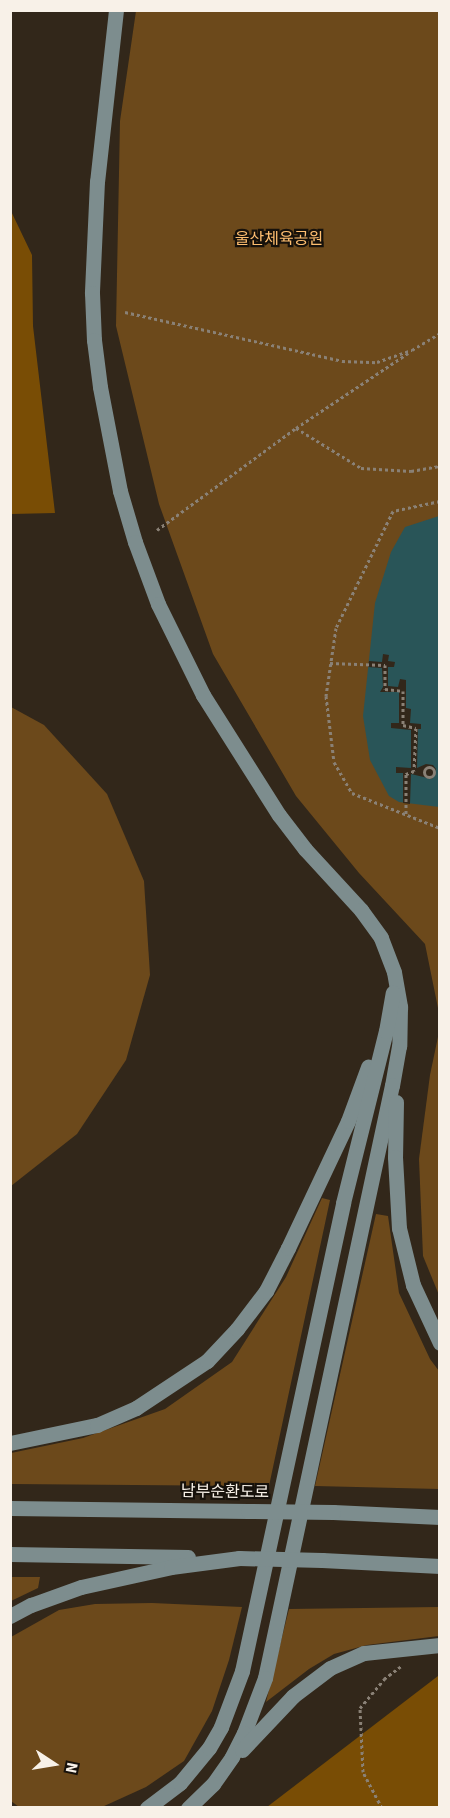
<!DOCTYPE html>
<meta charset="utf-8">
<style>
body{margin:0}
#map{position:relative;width:450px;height:1818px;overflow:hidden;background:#32271a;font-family:"Source Sans 3","Noto Sans KR",sans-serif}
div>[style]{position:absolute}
.green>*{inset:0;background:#6c491b}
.forest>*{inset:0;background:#794d05}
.water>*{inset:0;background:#295558}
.pier>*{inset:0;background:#32271a}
.path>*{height:3px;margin-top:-1.5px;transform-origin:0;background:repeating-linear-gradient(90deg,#8a8176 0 3px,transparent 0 6px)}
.path>.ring{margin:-1.5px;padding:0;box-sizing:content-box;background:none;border:3px solid #8a8176;border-radius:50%}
.secondary>*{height:15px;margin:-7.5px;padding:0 7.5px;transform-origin:7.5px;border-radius:7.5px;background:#7d8d8e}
.secondary-bridge>*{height:15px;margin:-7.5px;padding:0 7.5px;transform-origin:7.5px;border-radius:7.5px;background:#7d8d8e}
span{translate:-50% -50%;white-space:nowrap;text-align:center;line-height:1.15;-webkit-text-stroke:4.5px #16110b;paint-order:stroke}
.park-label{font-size:16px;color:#ffbf70}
.street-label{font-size:16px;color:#f8f1e8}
.frame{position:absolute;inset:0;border:12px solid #f8f1e8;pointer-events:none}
.north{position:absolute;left:24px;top:1734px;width:60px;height:60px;-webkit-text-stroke:4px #16110b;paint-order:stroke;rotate:102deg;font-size:16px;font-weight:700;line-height:24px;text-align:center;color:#f8f1e8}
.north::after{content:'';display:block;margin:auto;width:21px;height:27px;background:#f8f1e8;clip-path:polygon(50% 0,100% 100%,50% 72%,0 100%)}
</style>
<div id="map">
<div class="green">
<i style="clip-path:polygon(136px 11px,439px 11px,439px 1013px,425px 944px,359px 873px,296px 796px,213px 654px,159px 504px,116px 326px,120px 121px)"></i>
<i style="clip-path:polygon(11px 707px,44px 725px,107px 794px,144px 881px,150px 975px,126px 1060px,77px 1134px,11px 1186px)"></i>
<i style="clip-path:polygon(439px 1032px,439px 1295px,423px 1256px,419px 1159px,430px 1075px)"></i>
<i style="clip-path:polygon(322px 1198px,330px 1200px,269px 1486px,11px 1484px,11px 1453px,83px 1438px,165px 1409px,232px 1362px,286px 1277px)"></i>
<i style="clip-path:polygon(376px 1214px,388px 1216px,399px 1293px,430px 1359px,439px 1371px,439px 1489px,315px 1486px)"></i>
<i style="clip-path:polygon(11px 1577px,40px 1577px,38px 1588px,11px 1601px)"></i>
<i style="clip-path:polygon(152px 1603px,242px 1607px,229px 1660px,212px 1711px,184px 1761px,146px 1787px,102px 1807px,19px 1807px,11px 1801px,11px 1637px,59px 1610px,95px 1604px)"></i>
<i style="clip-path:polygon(439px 1607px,439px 1636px,367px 1645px,334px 1654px,309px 1669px,266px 1702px,289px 1609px)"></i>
</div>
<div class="forest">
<i style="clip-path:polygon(10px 209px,32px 255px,33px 326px,55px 513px,11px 514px)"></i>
<i style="clip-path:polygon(438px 1676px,439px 1807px,267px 1807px)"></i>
</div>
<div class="water">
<i style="clip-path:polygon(439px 516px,439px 807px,399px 802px,389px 796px,370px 760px,363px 716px,375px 603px,391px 552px,405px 527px)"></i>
</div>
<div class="pier">
<i style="clip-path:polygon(383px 654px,389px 655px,388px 661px,395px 662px,394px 667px,388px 667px,388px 686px,398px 687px,400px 679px,406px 680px,406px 708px,411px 709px,410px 723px,421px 724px,421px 729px,418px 729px,417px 768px,426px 764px,433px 765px,436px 769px,432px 779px,411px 774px,410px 804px,403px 803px,403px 773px,396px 773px,396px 767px,411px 768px,411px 730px,391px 728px,391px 723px,399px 723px,399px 692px,380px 692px,383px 687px,382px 668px,368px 667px,369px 661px,382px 662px)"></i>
</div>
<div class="path">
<i style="left:125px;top:312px;width:222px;rotate:12.7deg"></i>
<i style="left:342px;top:361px;width:35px;rotate:2deg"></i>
<i style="left:377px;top:362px;width:37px;rotate:-19deg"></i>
<i style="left:412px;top:350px;width:33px;rotate:-31deg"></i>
<i style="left:296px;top:428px;width:76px;rotate:31.6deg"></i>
<i style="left:361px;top:468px;width:50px;rotate:3.4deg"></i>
<i style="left:411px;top:471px;width:29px;rotate:-10deg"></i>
<i style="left:440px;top:501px;width:48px;rotate:168deg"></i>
<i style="left:393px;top:511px;width:130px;rotate:116deg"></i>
<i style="left:336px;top:628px;width:69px;rotate:98.4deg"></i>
<i style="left:326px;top:696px;width:66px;rotate:83.1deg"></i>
<i style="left:334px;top:762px;width:36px;rotate:60deg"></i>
<i style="left:352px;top:793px;width:95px;rotate:21.7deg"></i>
<i style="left:157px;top:530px;width:172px;rotate:-36.3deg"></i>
<i style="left:296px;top:428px;width:135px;rotate:-33.8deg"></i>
<i style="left:330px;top:663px;width:55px;rotate:2.1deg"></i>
<i style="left:385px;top:665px;width:24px;rotate:90deg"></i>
<i style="left:385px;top:689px;width:18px;rotate:6deg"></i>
<i style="left:403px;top:691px;width:34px;rotate:90deg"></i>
<i style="left:403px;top:725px;width:13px;rotate:13deg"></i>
<i style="left:416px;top:728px;width:43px;rotate:92.7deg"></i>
<i style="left:414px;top:771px;width:9px;rotate:159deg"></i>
<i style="left:406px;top:774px;width:42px;rotate:90deg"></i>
<i class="ring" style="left:424px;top:767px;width:7px;height:7px"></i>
<i style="left:382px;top:1808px;width:41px;rotate:-117.8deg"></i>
<i style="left:363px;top:1772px;width:64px;rotate:-92.7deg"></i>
<i style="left:360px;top:1708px;width:38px;rotate:-50deg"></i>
<i style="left:384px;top:1679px;width:21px;rotate:-37deg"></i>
</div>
<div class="secondary">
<i style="left:116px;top:10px;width:172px;rotate:96.3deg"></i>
<i style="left:97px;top:181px;width:112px;rotate:92.6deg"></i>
<i style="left:92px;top:293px;width:47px;rotate:87.6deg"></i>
<i style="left:94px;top:340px;width:47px;rotate:82.7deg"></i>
<i style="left:100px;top:387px;width:106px;rotate:79.1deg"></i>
<i style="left:120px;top:491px;width:53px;rotate:73.6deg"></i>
<i style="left:135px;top:542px;width:66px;rotate:69.6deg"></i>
<i style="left:158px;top:604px;width:102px;rotate:63.7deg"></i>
<i style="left:203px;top:695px;width:142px;rotate:57.7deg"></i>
<i style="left:279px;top:815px;width:43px;rotate:52.6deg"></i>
<i style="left:305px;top:849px;width:83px;rotate:47.4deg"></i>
<i style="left:361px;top:910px;width:34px;rotate:54deg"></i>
<i style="left:381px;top:938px;width:36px;rotate:69deg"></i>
<i style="left:394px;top:972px;width:36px;rotate:80deg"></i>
<i style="left:400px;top:1007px;width:39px;rotate:91deg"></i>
<i style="left:399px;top:1046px;width:40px;rotate:100deg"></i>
<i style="left:392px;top:1085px;width:606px;rotate:102.09deg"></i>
<i style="left:265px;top:1678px;width:59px;rotate:110.9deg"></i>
<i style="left:244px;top:1733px;width:27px;rotate:117deg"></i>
<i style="left:232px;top:1757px;width:33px;rotate:125deg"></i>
<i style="left:213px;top:1784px;width:35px;rotate:136deg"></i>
<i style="left:396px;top:1102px;width:55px;rotate:91deg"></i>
<i style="left:395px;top:1157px;width:71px;rotate:86.8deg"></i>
<i style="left:399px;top:1228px;width:59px;rotate:76.2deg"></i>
<i style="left:413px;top:1285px;width:64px;rotate:65deg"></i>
<i style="left:10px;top:1443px;width:89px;rotate:-11.7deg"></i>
<i style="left:97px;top:1425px;width:43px;rotate:-23.6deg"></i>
<i style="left:136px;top:1408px;width:85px;rotate:-33.5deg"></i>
<i style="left:207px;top:1361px;width:44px;rotate:-46.8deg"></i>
<i style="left:237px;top:1329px;width:48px;rotate:-52.7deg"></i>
<i style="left:266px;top:1291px;width:48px;rotate:-62.9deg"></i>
<i style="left:288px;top:1248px;width:140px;rotate:-64.7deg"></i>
<i style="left:348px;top:1121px;width:58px;rotate:-69.7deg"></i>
<i style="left:10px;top:1508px;width:238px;rotate:0.7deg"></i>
<i style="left:333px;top:1512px;width:107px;rotate:2.7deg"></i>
<i style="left:10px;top:1554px;width:178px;rotate:1deg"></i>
<i style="left:322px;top:1560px;width:118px;rotate:2.9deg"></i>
<i style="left:10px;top:1616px;width:24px;rotate:-28deg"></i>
<i style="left:31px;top:1605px;width:53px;rotate:-19.8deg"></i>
<i style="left:81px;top:1587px;width:92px;rotate:-12.5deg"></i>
<i style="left:171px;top:1567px;width:69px;rotate:-7.5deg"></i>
<i style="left:242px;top:1750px;width:74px;rotate:-46.6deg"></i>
<i style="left:293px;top:1696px;width:46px;rotate:-37.1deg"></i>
<i style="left:330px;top:1668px;width:37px;rotate:-24deg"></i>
<i style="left:364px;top:1653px;width:76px;rotate:-6deg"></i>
<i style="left:147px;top:1808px;width:41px;rotate:-37.1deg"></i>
<i style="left:180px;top:1783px;width:45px;rotate:-50.4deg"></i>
<i style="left:209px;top:1748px;width:24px;rotate:-60deg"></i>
<i style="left:221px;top:1727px;width:60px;rotate:-69.4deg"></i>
<i style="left:242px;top:1671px;width:479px;rotate:-77.8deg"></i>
<i style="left:343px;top:1203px;width:177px;rotate:-76deg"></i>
<i style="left:386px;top:1031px;width:39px;rotate:-80deg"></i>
</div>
<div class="secondary-bridge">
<i style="left:248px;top:1511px;width:85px;rotate:0.7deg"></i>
<i style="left:239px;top:1558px;width:83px;rotate:1.4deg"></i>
</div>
<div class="park-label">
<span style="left:279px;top:239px">울산체육공원</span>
</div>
<div class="street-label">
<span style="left:225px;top:1492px;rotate:1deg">남부순환도로</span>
</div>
<div class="frame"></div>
<div class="north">N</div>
</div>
